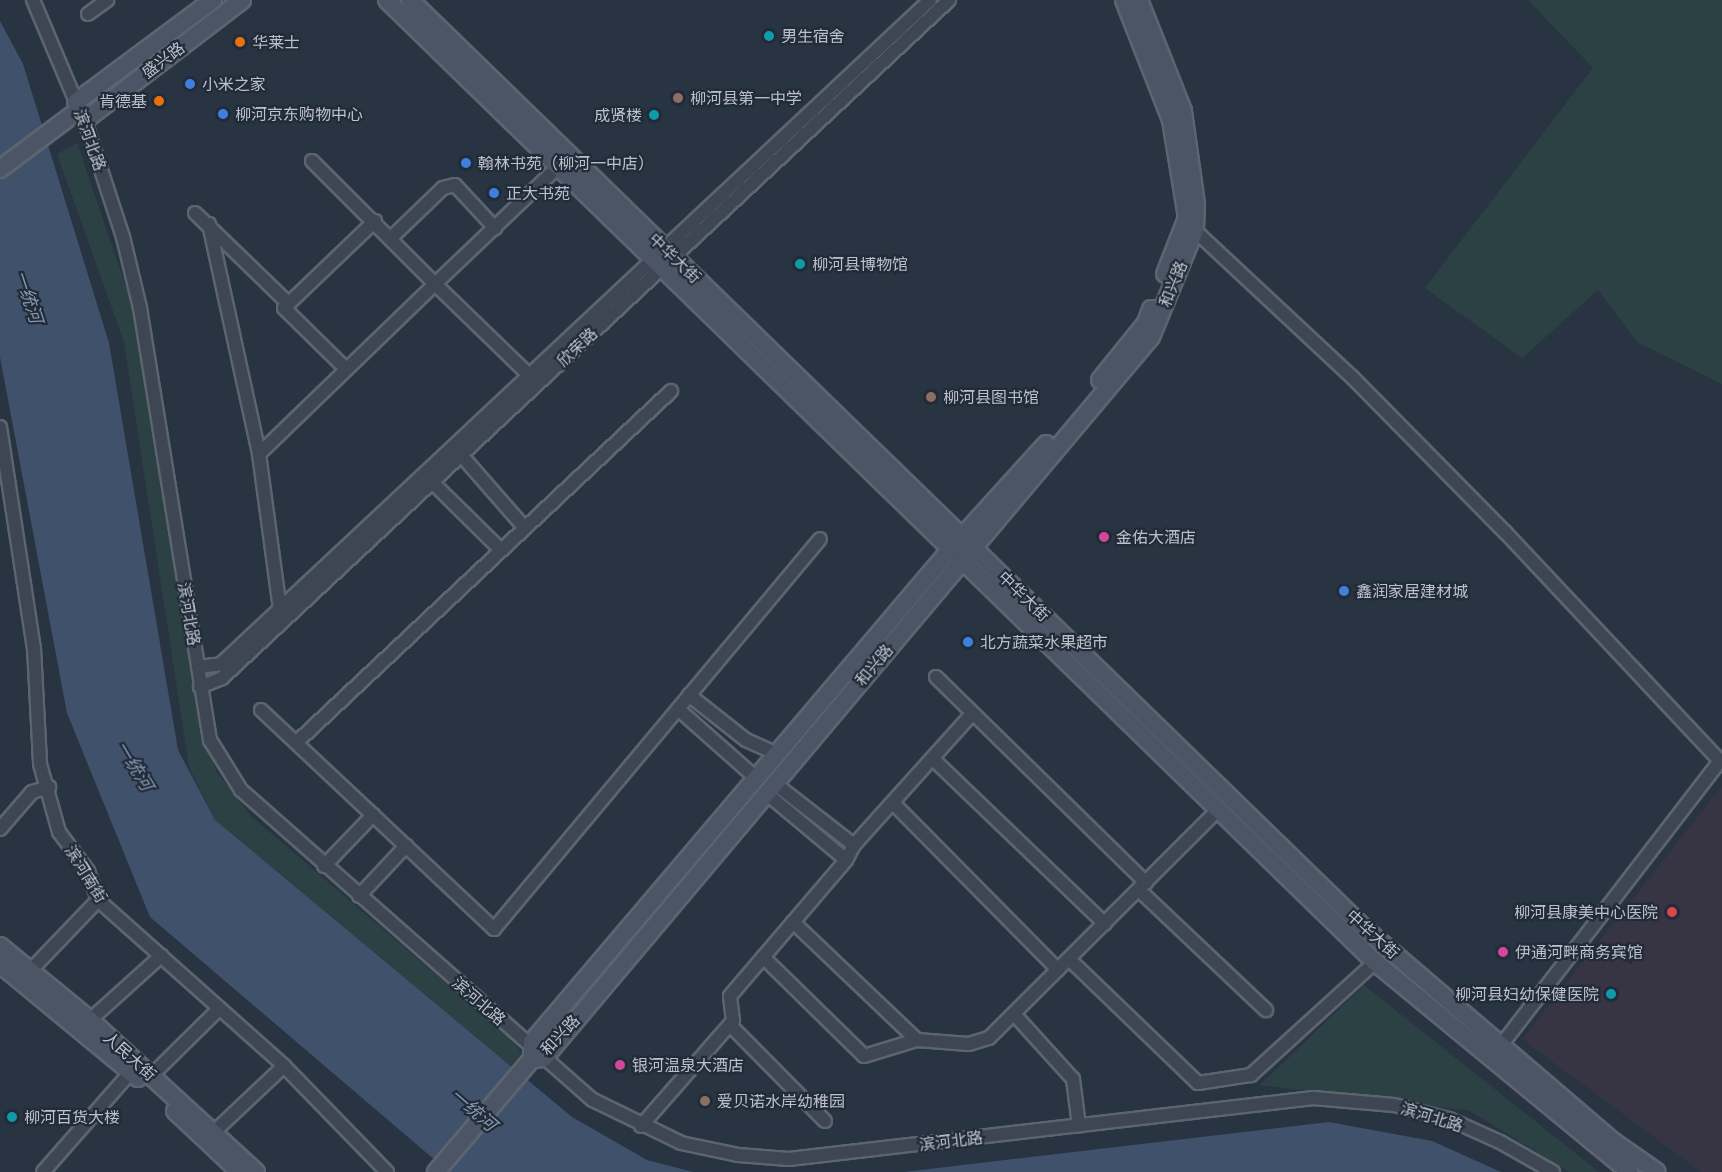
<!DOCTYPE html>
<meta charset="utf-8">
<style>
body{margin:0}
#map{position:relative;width:1722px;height:1172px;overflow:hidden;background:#293443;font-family:Inter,"Noto Sans SC",sans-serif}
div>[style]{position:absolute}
.medical>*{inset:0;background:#373544}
.green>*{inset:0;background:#2b4144}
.water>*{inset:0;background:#40526b}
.roads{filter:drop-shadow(2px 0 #5c6470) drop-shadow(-2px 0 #5c6470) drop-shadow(0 2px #5c6470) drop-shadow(0 -2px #5c6470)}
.street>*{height:12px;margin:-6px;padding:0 6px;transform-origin:6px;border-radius:6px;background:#3d4652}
.secondary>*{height:16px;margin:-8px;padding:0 8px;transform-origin:8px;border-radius:8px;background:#4c5565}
.dots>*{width:16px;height:16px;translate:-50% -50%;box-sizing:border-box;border:3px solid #222b38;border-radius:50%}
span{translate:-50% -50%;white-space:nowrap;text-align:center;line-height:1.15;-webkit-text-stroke:4.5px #222b38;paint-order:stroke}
.poi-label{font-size:16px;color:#bbc1cc}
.left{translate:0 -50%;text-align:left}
.right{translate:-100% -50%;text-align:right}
.street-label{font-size:16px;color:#bbc1cc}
.water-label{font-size:18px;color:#8498b2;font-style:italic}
</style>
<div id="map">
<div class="medical">
<i style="clip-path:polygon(1722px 786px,1722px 1172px,1701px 1172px,1522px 1039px)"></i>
</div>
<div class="green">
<i style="clip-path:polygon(1528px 0,1722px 0,1722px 384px,1637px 342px,1598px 290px,1522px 358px,1425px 288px,1593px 68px)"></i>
<i style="clip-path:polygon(77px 143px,138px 322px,204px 730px,216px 771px,251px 816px,511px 1039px,522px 1053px,511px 1066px,215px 820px,189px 767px,124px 342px,57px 154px)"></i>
<i style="clip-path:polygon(1364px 985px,1599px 1172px,1569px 1172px,1470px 1111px,1260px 1085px)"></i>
</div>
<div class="water">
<i style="clip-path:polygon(0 21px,23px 64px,109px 343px,178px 750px,215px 820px,572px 1117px,647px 1160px,693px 1172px,449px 1172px,150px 917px,67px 713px,0 357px)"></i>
<i style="clip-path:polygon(1329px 1122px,1432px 1141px,1501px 1172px,904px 1172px)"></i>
</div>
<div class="roads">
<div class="street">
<i style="left:33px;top:0;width:141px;rotate:67.1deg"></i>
<i style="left:88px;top:130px;width:113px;rotate:71.9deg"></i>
<i style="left:123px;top:237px;width:73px;rotate:76.5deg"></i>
<i style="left:140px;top:308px;width:438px;rotate:80.8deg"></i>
<i style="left:210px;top:740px;width:59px;rotate:58.2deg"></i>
<i style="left:241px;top:790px;width:469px;rotate:41.4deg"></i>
<i style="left:593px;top:1100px;width:98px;rotate:26deg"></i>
<i style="left:681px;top:1143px;width:58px;rotate:11.9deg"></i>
<i style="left:738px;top:1155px;width:51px;rotate:4.5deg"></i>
<i style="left:789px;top:1159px;width:528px;rotate:-6.64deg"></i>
<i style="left:1313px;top:1098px;width:81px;rotate:4.9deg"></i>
<i style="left:1394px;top:1105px;width:57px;rotate:14.3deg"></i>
<i style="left:1449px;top:1119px;width:56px;rotate:24.3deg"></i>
<i style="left:1500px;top:1142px;width:61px;rotate:29.5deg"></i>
<i style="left:88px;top:14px;width:24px;rotate:-36deg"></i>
<i style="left:312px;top:161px;width:174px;rotate:45deg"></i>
<i style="left:435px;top:284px;width:170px;rotate:-43.6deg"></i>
<i style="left:195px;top:213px;width:131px;rotate:44.1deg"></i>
<i style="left:209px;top:224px;width:235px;rotate:77.7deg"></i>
<i style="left:259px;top:454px;width:156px;rotate:82.3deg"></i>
<i style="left:1190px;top:226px;width:221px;rotate:43deg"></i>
<i style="left:1352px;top:377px;width:218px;rotate:45.4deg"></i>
<i style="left:1505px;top:532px;width:314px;rotate:46.8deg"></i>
<i style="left:1720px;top:761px;width:359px;rotate:127.6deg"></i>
<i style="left:392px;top:237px;width:71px;rotate:-43.9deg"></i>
<i style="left:443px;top:188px;width:12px;rotate:-14deg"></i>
<i style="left:455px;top:185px;width:59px;rotate:47.1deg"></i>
<i style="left:346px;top:369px;width:87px;rotate:-135.5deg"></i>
<i style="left:284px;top:308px;width:126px;rotate:-43.7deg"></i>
<i style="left:0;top:427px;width:224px;rotate:81.3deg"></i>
<i style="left:34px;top:648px;width:116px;rotate:87deg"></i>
<i style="left:40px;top:764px;width:71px;rotate:74.4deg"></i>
<i style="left:59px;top:832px;width:49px;rotate:53.4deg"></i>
<i style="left:88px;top:871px;width:31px;rotate:71deg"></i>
<i style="left:98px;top:900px;width:249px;rotate:41.7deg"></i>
<i style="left:284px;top:1066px;width:148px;rotate:45.8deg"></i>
<i style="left:259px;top:454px;width:245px;rotate:-44deg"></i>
<i style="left:435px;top:284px;width:131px;rotate:44.1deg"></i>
<i style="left:461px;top:455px;width:97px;rotate:48.8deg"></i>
<i style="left:432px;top:482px;width:97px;rotate:44.6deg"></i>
<i style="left:198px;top:667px;width:23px;rotate:-7deg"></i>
<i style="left:221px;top:664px;width:971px;rotate:-43.12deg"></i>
<i style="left:936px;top:677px;width:294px;rotate:44.4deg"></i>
<i style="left:200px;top:687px;width:24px;rotate:-22deg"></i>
<i style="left:222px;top:678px;width:994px;rotate:-43deg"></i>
<i style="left:689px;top:695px;width:73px;rotate:38.3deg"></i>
<i style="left:746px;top:740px;width:35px;rotate:24deg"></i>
<i style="left:678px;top:709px;width:106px;rotate:41.5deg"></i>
<i style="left:261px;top:710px;width:320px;rotate:43.2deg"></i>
<i style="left:494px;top:929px;width:508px;rotate:-50.11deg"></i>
<i style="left:297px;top:742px;width:513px;rotate:-43.18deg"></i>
<i style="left:933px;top:759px;width:238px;rotate:43.8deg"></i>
<i style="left:774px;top:783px;width:101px;rotate:37.8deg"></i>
<i style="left:766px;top:793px;width:104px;rotate:39.9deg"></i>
<i style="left:894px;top:804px;width:233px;rotate:45.3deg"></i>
<i style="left:0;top:829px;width:49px;rotate:-49.1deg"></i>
<i style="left:32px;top:792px;width:18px;rotate:-16deg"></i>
<i style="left:324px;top:866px;width:71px;rotate:-46.1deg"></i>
<i style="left:1139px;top:890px;width:175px;rotate:43.4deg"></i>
<i style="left:359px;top:896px;width:69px;rotate:-46.8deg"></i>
<i style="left:793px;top:922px;width:171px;rotate:43.6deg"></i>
<i style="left:763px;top:957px;width:141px;rotate:44.4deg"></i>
<i style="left:864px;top:1056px;width:55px;rotate:-16.8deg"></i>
<i style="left:917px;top:1040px;width:52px;rotate:4.4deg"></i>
<i style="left:969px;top:1044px;width:21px;rotate:-17deg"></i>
<i style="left:989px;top:1038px;width:322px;rotate:-44.9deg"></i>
<i style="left:1069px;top:959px;width:179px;rotate:43.9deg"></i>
<i style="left:1198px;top:1083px;width:54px;rotate:-8.6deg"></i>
<i style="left:1251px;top:1075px;width:168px;rotate:-42.3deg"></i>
<i style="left:30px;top:971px;width:98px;rotate:-46.2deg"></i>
<i style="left:1014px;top:1014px;width:88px;rotate:47.8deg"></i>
<i style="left:1073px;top:1079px;width:47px;rotate:82.7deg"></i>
<i style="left:90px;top:1020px;width:96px;rotate:-42deg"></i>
<i style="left:730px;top:1025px;width:135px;rotate:45.3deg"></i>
<i style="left:152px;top:1075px;width:95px;rotate:-44.6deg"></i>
<i style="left:641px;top:1126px;width:140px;rotate:-48.8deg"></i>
<i style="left:733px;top:1021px;width:25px;rotate:-97deg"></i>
<i style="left:730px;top:996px;width:179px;rotate:-49.5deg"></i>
<i style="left:846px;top:860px;width:17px;rotate:-62deg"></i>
<i style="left:854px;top:845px;width:176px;rotate:-48deg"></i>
<i style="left:215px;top:1131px;width:95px;rotate:-43.3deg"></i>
<i style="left:43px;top:1172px;width:133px;rotate:-48.7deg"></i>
</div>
<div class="secondary">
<i style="left:387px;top:0;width:1379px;rotate:44.24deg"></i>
<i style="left:1375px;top:962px;width:330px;rotate:39.5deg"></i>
<i style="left:410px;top:0;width:1331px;rotate:44.21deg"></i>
<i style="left:1364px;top:928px;width:329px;rotate:40.6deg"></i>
<i style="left:1614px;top:1142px;width:52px;rotate:34.9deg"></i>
<i style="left:1124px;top:0;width:129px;rotate:68.6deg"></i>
<i style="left:1171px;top:120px;width:99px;rotate:80.7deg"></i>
<i style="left:1187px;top:218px;width:60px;rotate:111.4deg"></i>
<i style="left:76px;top:102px;width:171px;rotate:-36.7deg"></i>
<i style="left:84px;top:121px;width:199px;rotate:-37.4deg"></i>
<i style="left:0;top:169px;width:99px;rotate:-36.8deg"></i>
<i style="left:1100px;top:380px;width:73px;rotate:-51.1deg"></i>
<i style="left:1146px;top:323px;width:15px;rotate:-70deg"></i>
<i style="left:0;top:946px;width:117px;rotate:39.4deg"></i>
<i style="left:90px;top:1020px;width:225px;rotate:42.5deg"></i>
<i style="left:0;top:964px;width:179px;rotate:39.6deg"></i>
<i style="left:532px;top:1059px;width:12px;rotate:-5deg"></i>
<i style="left:544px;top:1058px;width:942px;rotate:-49.91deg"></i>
<i style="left:1151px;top:337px;width:116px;rotate:-67.6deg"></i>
<i style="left:1195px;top:230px;width:26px;rotate:-88deg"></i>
<i style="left:1196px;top:204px;width:94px;rotate:-98deg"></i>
<i style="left:1183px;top:111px;width:119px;rotate:-111.6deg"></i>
<i style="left:532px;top:1059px;width:17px;rotate:-90deg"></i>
<i style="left:532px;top:1042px;width:646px;rotate:-49.65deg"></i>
<i style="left:950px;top:550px;width:143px;rotate:-47.8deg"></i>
<i style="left:175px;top:1111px;width:89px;rotate:43.2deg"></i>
<i style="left:436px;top:1172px;width:148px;rotate:-49.7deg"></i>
</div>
</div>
<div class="dots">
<i style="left:769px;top:36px;background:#0f9aa8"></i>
<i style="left:240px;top:42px;background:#e8710a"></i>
<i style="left:190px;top:84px;background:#3f7fe0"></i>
<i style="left:678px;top:98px;background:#8d6e63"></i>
<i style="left:159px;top:101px;background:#e8710a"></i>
<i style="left:223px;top:114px;background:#3f7fe0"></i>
<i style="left:654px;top:115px;background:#0f9aa8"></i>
<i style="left:466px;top:163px;background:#3f7fe0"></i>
<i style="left:494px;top:193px;background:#3f7fe0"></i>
<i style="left:800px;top:264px;background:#0f9aa8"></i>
<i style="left:931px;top:397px;background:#8d6e63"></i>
<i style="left:1104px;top:537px;background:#d1479c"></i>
<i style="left:1344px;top:591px;background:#3f7fe0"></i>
<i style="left:968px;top:642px;background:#3f7fe0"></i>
<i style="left:1672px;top:912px;background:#e0444e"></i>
<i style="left:1503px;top:952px;background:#d1479c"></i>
<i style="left:1611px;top:994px;background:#0f9aa8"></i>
<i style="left:620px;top:1065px;background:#d1479c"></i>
<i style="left:705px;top:1101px;background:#8d6e63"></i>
<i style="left:12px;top:1117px;background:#0f9aa8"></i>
</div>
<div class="poi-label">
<span class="left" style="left:781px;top:36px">男生宿舍</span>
<span class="left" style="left:252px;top:42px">华莱士</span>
<span class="left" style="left:202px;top:84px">小米之家</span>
<span class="left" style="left:690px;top:98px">柳河县第一中学</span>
<span class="right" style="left:147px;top:101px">肯德基</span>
<span class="left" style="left:235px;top:114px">柳河京东购物中心</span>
<span class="right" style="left:642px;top:115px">成贤楼</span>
<span class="left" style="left:478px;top:163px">翰林书苑（柳河一中店）</span>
<span class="left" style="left:506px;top:193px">正大书苑</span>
<span class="left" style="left:812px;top:264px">柳河县博物馆</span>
<span class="left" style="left:943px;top:397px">柳河县图书馆</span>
<span class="left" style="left:1116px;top:537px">金佑大酒店</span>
<span class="left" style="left:1356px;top:591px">鑫润家居建材城</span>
<span class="left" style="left:980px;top:642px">北方蔬菜水果超市</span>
<span class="right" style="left:1658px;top:912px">柳河县康美中心医院</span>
<span class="left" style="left:1515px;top:952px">伊通河畔商务宾馆</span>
<span class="right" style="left:1599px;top:994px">柳河县妇幼保健医院</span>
<span class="left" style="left:632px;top:1065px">银河温泉大酒店</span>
<span class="left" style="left:717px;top:1101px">爱贝诺水岸幼稚园</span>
<span class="left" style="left:24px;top:1117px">柳河百货大楼</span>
</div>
<div class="street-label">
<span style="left:163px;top:60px;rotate:-37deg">盛兴路</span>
<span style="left:90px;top:140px;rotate:70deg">滨河北路</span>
<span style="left:675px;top:258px;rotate:44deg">中华大街</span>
<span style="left:1173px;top:284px;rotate:-68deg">和兴路</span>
<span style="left:577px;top:347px;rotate:-43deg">欣荣路</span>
<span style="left:1024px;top:596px;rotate:44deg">中华大街</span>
<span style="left:189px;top:614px;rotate:80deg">滨河北路</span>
<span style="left:874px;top:665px;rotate:-50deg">和兴路</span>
<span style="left:86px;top:874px;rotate:58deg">滨河南街</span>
<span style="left:1373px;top:934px;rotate:42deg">中华大街</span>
<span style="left:479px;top:1001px;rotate:41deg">滨河北路</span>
<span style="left:560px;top:1035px;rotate:-47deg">和兴路</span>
<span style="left:130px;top:1056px;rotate:42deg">人民大街</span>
<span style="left:1432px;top:1117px;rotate:17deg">滨河北路</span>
<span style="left:951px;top:1141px;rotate:-7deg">滨河北路</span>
</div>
<div class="water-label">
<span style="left:28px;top:297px;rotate:72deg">一统河</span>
<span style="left:134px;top:766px;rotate:59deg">一统河</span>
<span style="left:473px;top:1110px;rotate:41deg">一统河</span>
</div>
</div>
